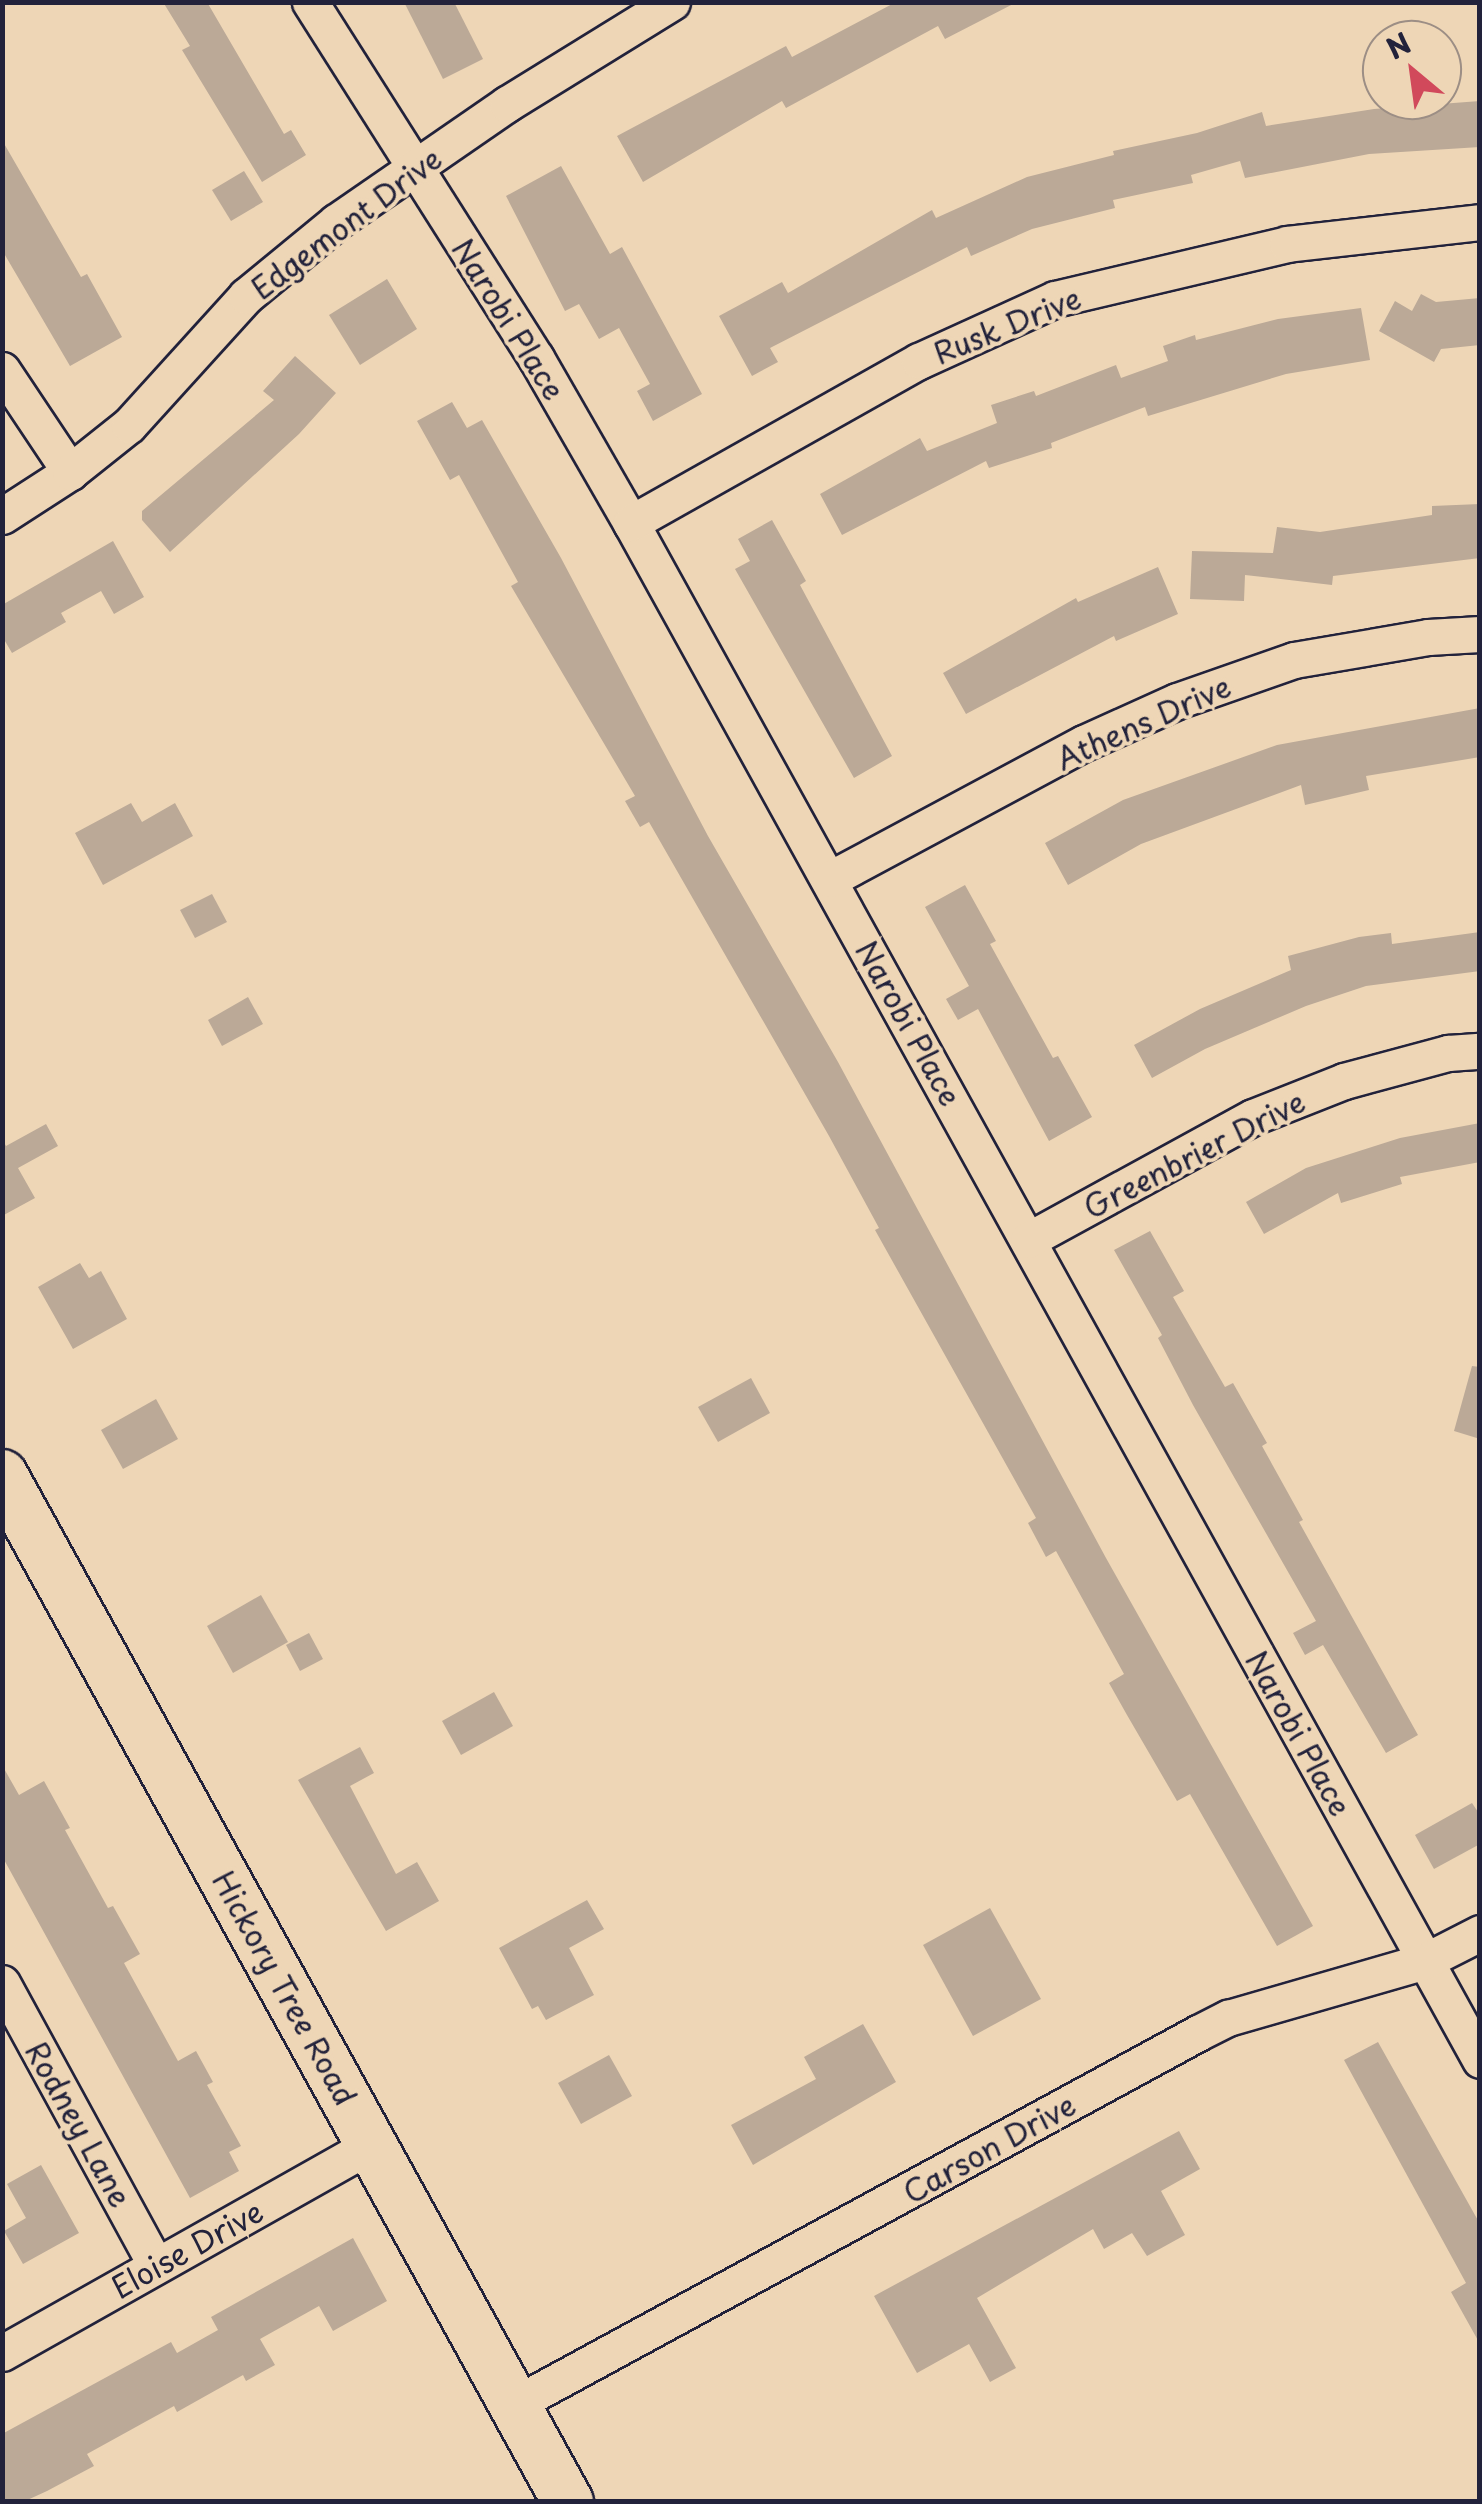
<!DOCTYPE html>
<style>
body{margin:0}
#map{position:relative;width:1482px;height:2504px;overflow:hidden;background:#eed6b6;font-family:"Playpen Sans",sans-serif}
div>[style]{position:absolute}
.building>*{inset:0;background:#bba997}
.roads{filter:drop-shadow(2px 0 #22223b) drop-shadow(-2px 0 #22223b) drop-shadow(0 2px #22223b) drop-shadow(0 -2px #22223b)}
.street>*{height:35px;margin:-17.5px;padding:0 17.5px;transform-origin:17.5px;border-radius:17.5px;background:#eed6b6}
.secondary>*{height:50px;margin:-25px;padding:0 25px;transform-origin:25px;border-radius:25px;background:#eed6b6}
span{translate:-50% -50%;white-space:nowrap;text-align:center;line-height:1.15;-webkit-text-stroke:8px #eed6b6;paint-order:stroke}
.street-label{font-size:30px;color:#22223b}
.frame{position:absolute;inset:0;border:5px solid #22223b;pointer-events:none}
.north{position:absolute;left:1362px;top:20px;width:100px;height:100px;box-sizing:border-box;background:#eed6b6;border:2px solid #9c8e85;border-radius:50%;rotate:331deg;font-size:28px;font-weight:700;line-height:40px;text-align:center;color:#22223b}
.north::after{content:'';display:block;margin:auto;width:35px;height:45px;background:#d1495b;clip-path:polygon(50% 0,100% 100%,50% 72%,0 100%)}
</style>
<div id="map">
<div class="building">
<i style="clip-path:polygon(163px 2px,207px 2px,284px 134px,291px 130px,306px 155px,262px 182px,182px 50px,190px 46px)"></i>
<i style="clip-path:polygon(404px 2px,454px 2px,483px 59px,443px 79px)"></i>
<i style="clip-path:polygon(896px 2px,1017px 2px,945px 39px,938px 26px,786px 108px,782px 101px,643px 182px,617px 136px,786px 46px,792px 57px)"></i>
<i style="clip-path:polygon(1480px 101px,1480px 147px,1369px 154px,1245px 178px,1240px 161px,1191px 175px,1193px 183px,1113px 200px,1115px 208px,1032px 229px,971px 256px,967px 247px,770px 348px,778px 362px,752px 376px,719px 316px,782px 282px,788px 293px,932px 210px,936px 218px,1027px 177px,1114px 155px,1113px 151px,1197px 133px,1262px 112px,1266px 126px,1374px 109px)"></i>
<i style="clip-path:polygon(2px 140px,81px 277px,87px 274px,122px 337px,70px 366px,2px 250px)"></i>
<i style="clip-path:polygon(561px 166px,610px 254px,622px 247px,702px 394px,653px 421px,637px 391px,650px 384px,619px 328px,599px 339px,579px 304px,565px 311px,506px 196px)"></i>
<i style="clip-path:polygon(244px 171px,263px 202px,231px 221px,212px 190px)"></i>
<i style="clip-path:polygon(387px 279px,417px 329px,360px 365px,329px 315px)"></i>
<i style="clip-path:polygon(1421px 294px,1436px 302px,1480px 298px,1480px 345px,1441px 349px,1434px 362px,1379px 331px,1395px 301px,1412px 311px)"></i>
<i style="clip-path:polygon(1361px 308px,1370px 360px,1286px 374px,1148px 416px,1145px 407px,1051px 443px,1052px 448px,989px 468px,986px 461px,842px 535px,820px 494px,920px 438px,927px 451px,997px 423px,991px 405px,1034px 391px,1036px 396px,1116px 365px,1121px 378px,1168px 361px,1163px 346px,1195px 335px,1196px 340px,1278px 319px)"></i>
<i style="clip-path:polygon(295px 356px,336px 393px,299px 434px,170px 552px,142px 520px,142px 511px,274px 400px,263px 391px)"></i>
<i style="clip-path:polygon(452px 402px,467px 428px,482px 420px,561px 558px,708px 836px,838px 1062px,1106px 1558px,1313px 1926px,1277px 1946px,1190px 1794px,1177px 1801px,1127px 1715px,1109px 1683px,1124px 1674px,1056px 1551px,1046px 1557px,1028px 1523px,1036px 1518px,875px 1230px,879px 1228px,829px 1136px,649px 822px,640px 827px,625px 801px,635px 796px,511px 586px,518px 582px,459px 475px,450px 480px,417px 421px)"></i>
<i style="clip-path:polygon(1480px 504px,1480px 558px,1333px 576px,1332px 585px,1245px 575px,1244px 601px,1190px 599px,1192px 551px,1273px 553px,1277px 527px,1320px 532px,1432px 515px,1432px 506px)"></i>
<i style="clip-path:polygon(772px 520px,806px 581px,800px 585px,892px 756px,854px 778px,735px 569px,750px 561px,738px 539px)"></i>
<i style="clip-path:polygon(113px 541px,144px 597px,114px 614px,101px 591px,61px 613px,66px 622px,12px 653px,2px 636px,2px 605px)"></i>
<i style="clip-path:polygon(1158px 567px,1178px 614px,1116px 641px,1114px 636px,966px 714px,943px 673px,1076px 598px,1078px 602px)"></i>
<i style="clip-path:polygon(1480px 708px,1480px 757px,1366px 776px,1369px 790px,1305px 805px,1301px 785px,1141px 844px,1068px 885px,1045px 843px,1123px 800px,1277px 745px)"></i>
<i style="clip-path:polygon(131px 803px,142px 822px,175px 803px,193px 836px,103px 885px,75px 833px)"></i>
<i style="clip-path:polygon(965px 885px,996px 941px,990px 944px,1053px 1058px,1058px 1056px,1092px 1117px,1049px 1141px,978px 1009px,958px 1020px,946px 999px,969px 986px,925px 907px)"></i>
<i style="clip-path:polygon(212px 894px,227px 922px,195px 938px,180px 910px)"></i>
<i style="clip-path:polygon(1480px 932px,1480px 971px,1366px 986px,1306px 1006px,1205px 1049px,1152px 1078px,1134px 1045px,1200px 1009px,1291px 970px,1288px 956px,1359px 937px,1391px 933px,1392px 944px)"></i>
<i style="clip-path:polygon(248px 997px,263px 1024px,222px 1046px,208px 1020px)"></i>
<i style="clip-path:polygon(1480px 1123px,1480px 1162px,1400px 1177px,1402px 1184px,1341px 1203px,1338px 1193px,1264px 1234px,1246px 1202px,1306px 1168px,1400px 1138px)"></i>
<i style="clip-path:polygon(46px 1124px,58px 1146px,18px 1168px,35px 1198px,2px 1216px,2px 1139px,6px 1146px)"></i>
<i style="clip-path:polygon(1150px 1231px,1184px 1291px,1173px 1297px,1225px 1387px,1233px 1383px,1267px 1443px,1262px 1446px,1303px 1520px,1299px 1522px,1418px 1735px,1386px 1753px,1323px 1645px,1305px 1655px,1293px 1633px,1316px 1621px,1193px 1405px,1158px 1338px,1162px 1335px,1114px 1250px)"></i>
<i style="clip-path:polygon(80px 1263px,89px 1278px,101px 1271px,127px 1319px,73px 1349px,38px 1287px)"></i>
<i style="clip-path:polygon(1472px 1366px,1480px 1367px,1480px 1439px,1454px 1431px)"></i>
<i style="clip-path:polygon(751px 1378px,770px 1413px,718px 1442px,698px 1407px)"></i>
<i style="clip-path:polygon(156px 1399px,178px 1439px,123px 1469px,101px 1430px)"></i>
<i style="clip-path:polygon(261px 1595px,288px 1642px,233px 1673px,207px 1626px)"></i>
<i style="clip-path:polygon(309px 1633px,323px 1659px,300px 1671px,286px 1645px)"></i>
<i style="clip-path:polygon(494px 1692px,513px 1726px,461px 1755px,442px 1721px)"></i>
<i style="clip-path:polygon(360px 1747px,374px 1773px,350px 1786px,396px 1874px,417px 1862px,439px 1901px,386px 1931px,298px 1780px)"></i>
<i style="clip-path:polygon(2px 1765px,19px 1795px,44px 1781px,70px 1828px,65px 1830px,108px 1908px,113px 1906px,140px 1954px,124px 1963px,178px 2061px,196px 2051px,213px 2082px,207px 2085px,241px 2146px,229px 2152px,239px 2171px,190px 2198px,2px 1856px)"></i>
<i style="clip-path:polygon(1472px 1803px,1480px 1815px,1480px 1844px,1434px 1869px,1415px 1835px)"></i>
<i style="clip-path:polygon(587px 1900px,604px 1929px,569px 1948px,594px 1995px,546px 2020px,538px 2006px,532px 2009px,499px 1948px)"></i>
<i style="clip-path:polygon(990px 1908px,1041px 1999px,973px 2036px,923px 1945px)"></i>
<i style="clip-path:polygon(863px 2024px,896px 2082px,753px 2165px,731px 2125px,816px 2079px,804px 2057px)"></i>
<i style="clip-path:polygon(1378px 2042px,1480px 2224px,1480px 2344px,1451px 2292px,1466px 2283px,1344px 2060px)"></i>
<i style="clip-path:polygon(609px 2055px,632px 2096px,581px 2124px,558px 2083px)"></i>
<i style="clip-path:polygon(1179px 2131px,1200px 2169px,1161px 2191px,1185px 2235px,1147px 2256px,1132px 2233px,1104px 2249px,1093px 2229px,977px 2298px,1016px 2368px,990px 2382px,969px 2344px,917px 2373px,874px 2296px)"></i>
<i style="clip-path:polygon(41px 2165px,79px 2233px,23px 2264px,4px 2231px,26px 2218px,7px 2184px)"></i>
<i style="clip-path:polygon(353px 2238px,387px 2301px,333px 2331px,319px 2306px,260px 2339px,275px 2365px,246px 2381px,243px 2375px,177px 2412px,174px 2406px,87px 2454px,94px 2466px,47px 2491px,23px 2502px,2px 2502px,2px 2434px,171px 2342px,177px 2353px,218px 2330px,211px 2317px)"></i>
</div>
<div class="roads">
<div class="street">
<i style="left:310px;top:2px;width:422px;rotate:57.6deg"></i>
<i style="left:536px;top:358px;width:190px;rotate:60.1deg"></i>
<i style="left:631px;top:523px;width:1756px;rotate:61.08deg"></i>
<i style="left:2px;top:370px;width:123px;rotate:56.3deg"></i>
<i style="left:2px;top:516px;width:81px;rotate:-32.9deg"></i>
<i style="left:70px;top:472px;width:75px;rotate:-38.5deg"></i>
<i style="left:129px;top:425px;width:174px;rotate:-47.8deg"></i>
<i style="left:246px;top:296px;width:117px;rotate:-39.4deg"></i>
<i style="left:336px;top:222px;width:208px;rotate:-34.6deg"></i>
<i style="left:507px;top:104px;width:194px;rotate:-31.7deg"></i>
<i style="left:631px;top:523px;width:330px;rotate:-29.4deg"></i>
<i style="left:919px;top:361px;width:149px;rotate:-24.5deg"></i>
<i style="left:1055px;top:299px;width:238px;rotate:-13.3deg"></i>
<i style="left:1287px;top:244px;width:194px;rotate:-6.5deg"></i>
<i style="left:830px;top:879px;width:288px;rotate:-28.2deg"></i>
<i style="left:1084px;top:743px;width:102px;rotate:-24.3deg"></i>
<i style="left:1177px;top:701px;width:124px;rotate:-19.3deg"></i>
<i style="left:1294px;top:660px;width:136px;rotate:-9.7deg"></i>
<i style="left:1428px;top:637px;width:52px;rotate:-3.3deg"></i>
<i style="left:1028px;top:1240px;width:256px;rotate:-28.7deg"></i>
<i style="left:1253px;top:1117px;width:98px;rotate:-21.6deg"></i>
<i style="left:1344px;top:1081px;width:108px;rotate:-15.1deg"></i>
<i style="left:1448px;top:1053px;width:32px;rotate:-4deg"></i>
<i style="left:2px;top:1983px;width:321px;rotate:61.4deg"></i>
<i style="left:2px;top:2353px;width:424px;rotate:-29.4deg"></i>
<i style="left:515px;top:2404px;width:777px;rotate:-28.51deg"></i>
<i style="left:1198px;top:2033px;width:34px;rotate:-27deg"></i>
<i style="left:1228px;top:2018px;width:205px;rotate:-16.1deg"></i>
<i style="left:1425px;top:1961px;width:62px;rotate:-27deg"></i>
</div>
<div class="secondary">
<i style="left:2px;top:1475px;width:1173px;rotate:61.14deg"></i>
</div>
</div>
<div class="street-label">
<span style="left:346px;top:223px;rotate:-37deg">Edgemont Drive</span>
<span style="left:509px;top:319px;rotate:58deg">Narobi Place</span>
<span style="left:1007px;top:325px;rotate:-22deg">Rusk Drive</span>
<span style="left:1143px;top:722px;rotate:-24deg">Athens Drive</span>
<span style="left:909px;top:1023px;rotate:61deg">Narobi Place</span>
<span style="left:1194px;top:1154px;rotate:-27deg">Greenbrier Drive</span>
<span style="left:1299px;top:1733px;rotate:61deg">Narobi Place</span>
<span style="left:285px;top:1988px;rotate:61deg">Hickory Tree Road</span>
<span style="left:79px;top:2124px;rotate:61deg">Rodney Lane</span>
<span style="left:989px;top:2148px;rotate:-29deg">Carson Drive</span>
<span style="left:187px;top:2249px;rotate:-29deg">Eloise Drive</span>
</div>
<div class="frame"></div>
<div class="north">N</div>
</div>
